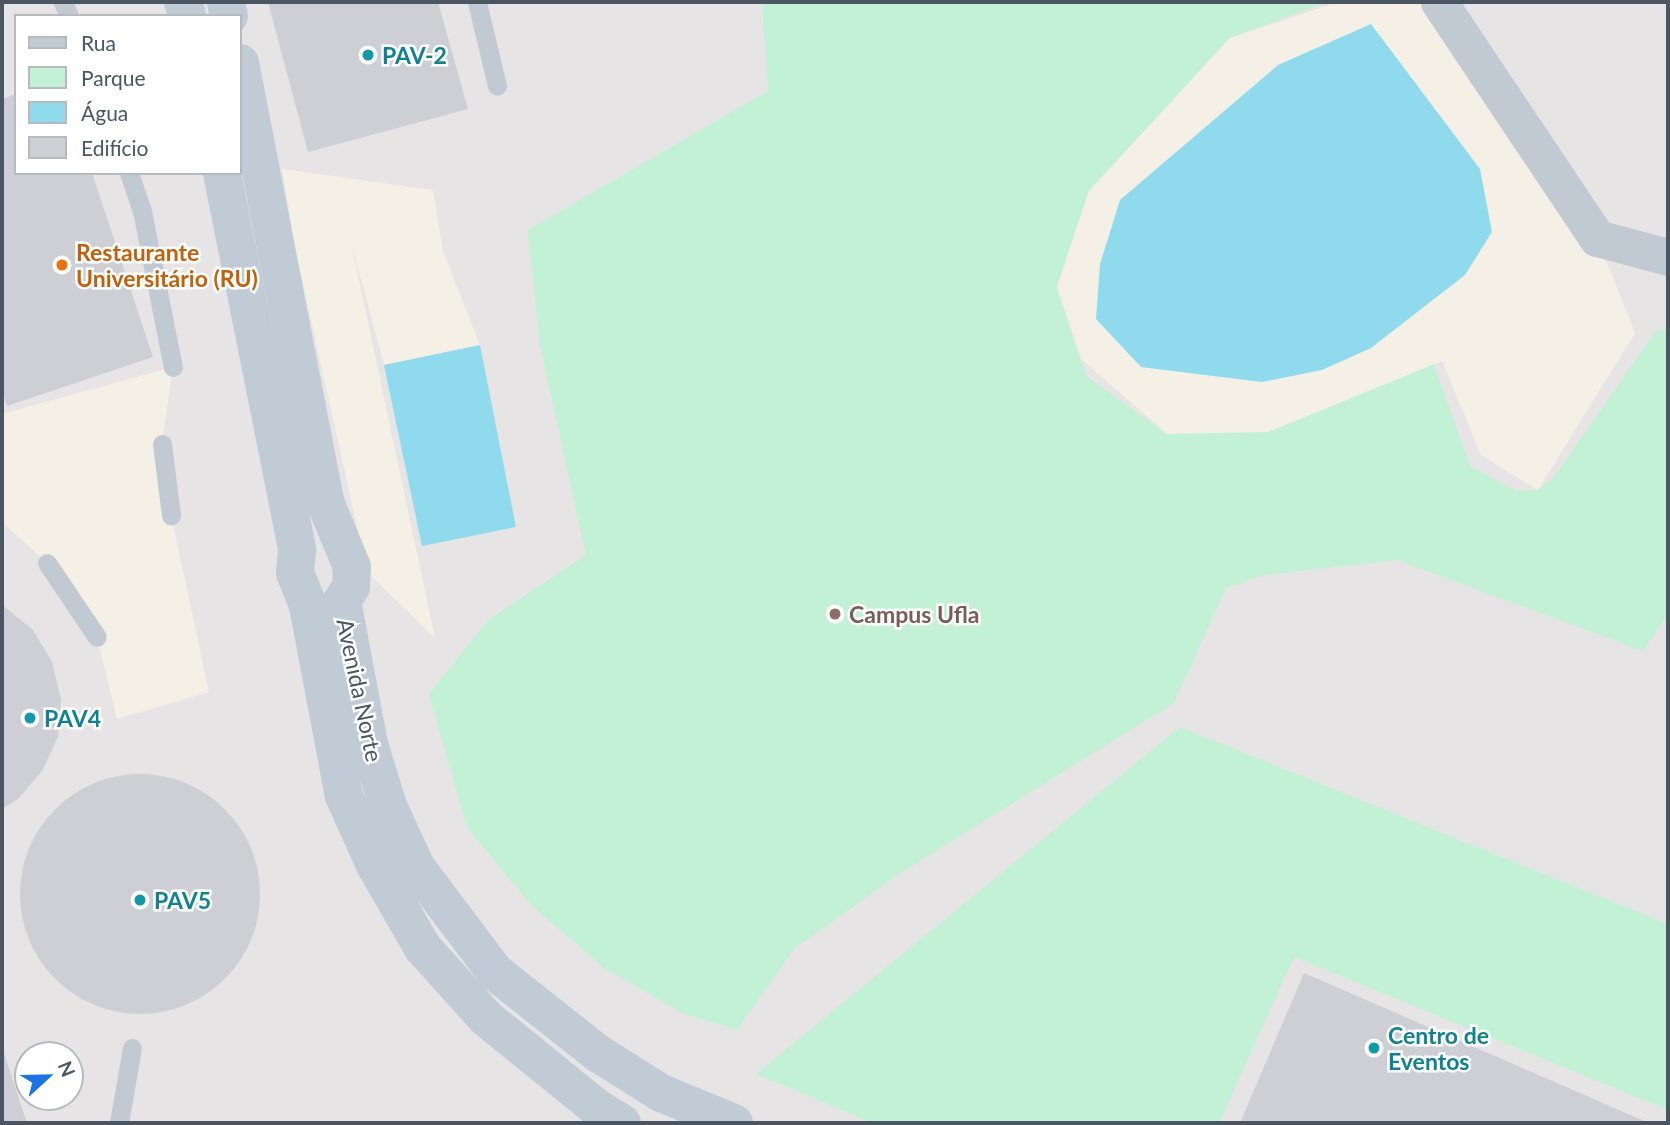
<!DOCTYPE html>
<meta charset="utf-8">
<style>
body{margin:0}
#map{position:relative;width:1670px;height:1125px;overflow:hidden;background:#f5f3f3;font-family:Lato,sans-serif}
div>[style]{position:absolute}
.education>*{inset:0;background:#e6e4e5}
.green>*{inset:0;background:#c3f1d5}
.sand>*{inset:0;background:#f5f0e5}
.water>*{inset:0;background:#90daee}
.building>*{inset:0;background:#cdcfd5}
.round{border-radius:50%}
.lane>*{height:19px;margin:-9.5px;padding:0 9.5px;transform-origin:9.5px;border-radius:9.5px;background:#c1cad2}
.street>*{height:37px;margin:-18.5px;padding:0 18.5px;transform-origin:18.5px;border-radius:18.5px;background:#c1cad2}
.secondary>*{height:38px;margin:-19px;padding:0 19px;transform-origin:19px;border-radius:19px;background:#c1cbd6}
.dots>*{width:19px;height:19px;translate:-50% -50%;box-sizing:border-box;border:4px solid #fff;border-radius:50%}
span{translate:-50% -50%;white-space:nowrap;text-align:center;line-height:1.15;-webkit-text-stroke:5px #fff;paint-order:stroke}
.culture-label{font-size:23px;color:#0d838f;font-weight:700}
.left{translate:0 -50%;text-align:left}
.food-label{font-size:23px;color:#c56008;font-weight:700}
.education-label{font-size:23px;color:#785e54;font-weight:700}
.street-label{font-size:23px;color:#4a5661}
.frame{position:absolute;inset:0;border:4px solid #4a5661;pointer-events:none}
.legend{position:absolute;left:14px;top:14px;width:228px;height:161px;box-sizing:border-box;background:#fff;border:2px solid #b7bbc0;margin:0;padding:9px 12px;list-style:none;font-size:21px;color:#4a5661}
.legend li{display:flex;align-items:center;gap:14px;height:35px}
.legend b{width:35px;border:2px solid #b7bbc0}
.north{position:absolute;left:14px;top:1041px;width:70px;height:70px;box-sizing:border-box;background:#fff;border:2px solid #b7bbc0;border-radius:50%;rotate:68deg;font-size:19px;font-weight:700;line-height:28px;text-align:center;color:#4a5661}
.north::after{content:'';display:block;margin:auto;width:24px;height:32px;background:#1a73e8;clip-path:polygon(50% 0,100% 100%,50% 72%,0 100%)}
</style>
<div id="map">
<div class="education">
<i style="clip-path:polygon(evenodd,2px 2px,1668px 2px,1668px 1123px,2px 1123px,2px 2px,16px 16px,240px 16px,240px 173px,16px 173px,16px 16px,2px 2px,28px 1055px,70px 1055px,70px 1097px,28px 1097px,28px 1055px)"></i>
</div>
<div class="green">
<i style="clip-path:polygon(762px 2px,1328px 2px,1230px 38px,1089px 191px,1057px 287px,1086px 376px,1167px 434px,1431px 356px,1470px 466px,1516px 491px,1538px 490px,1552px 480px,1656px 331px,1668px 329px,1668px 615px,1643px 651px,1397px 560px,1265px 575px,1226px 588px,1174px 703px,899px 874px,795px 948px,737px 1030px,682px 1013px,604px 968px,529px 903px,467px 827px,429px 694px,488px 620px,586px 555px,540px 345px,528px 230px,768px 91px)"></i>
<i style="clip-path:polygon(1180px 727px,1668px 924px,1668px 1110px,1294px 957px,1219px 1123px,873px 1123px,756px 1074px)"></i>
</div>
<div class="sand">
<i style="clip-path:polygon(1338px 2px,1426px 2px,1597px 238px,1635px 333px,1538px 490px,1481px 455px,1442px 361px,1268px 432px,1167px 434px,1081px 359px,1057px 287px,1089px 191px,1230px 38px)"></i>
<i style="clip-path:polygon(282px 169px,433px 190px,443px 251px,480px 345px,384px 365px,351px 242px,435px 638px,367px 572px,298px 262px)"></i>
<i style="clip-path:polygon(173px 367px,162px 444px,171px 515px,209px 692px,117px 719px,97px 637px,47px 563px,2px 522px,2px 414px)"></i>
</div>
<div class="water">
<i style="clip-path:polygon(1371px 24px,1480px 169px,1492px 232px,1465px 275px,1371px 348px,1322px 370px,1262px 382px,1141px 367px,1096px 319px,1100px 264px,1120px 200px,1278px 65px)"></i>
<i style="clip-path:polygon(480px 345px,516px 527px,422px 546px,384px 365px)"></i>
</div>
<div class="building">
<i style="clip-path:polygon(268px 2px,438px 2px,468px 109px,308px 152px)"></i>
<i style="clip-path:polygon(16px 94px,16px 173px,92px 173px,153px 357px,7px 406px,2px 391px,2px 99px)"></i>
<i style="clip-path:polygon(2px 605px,33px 630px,52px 662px,61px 699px,58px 737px,42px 771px,18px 799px,2px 809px)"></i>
<i class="round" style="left:20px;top:774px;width:240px;height:240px"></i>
<i style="clip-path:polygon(1304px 973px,1649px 1123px,1240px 1123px)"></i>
<i style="clip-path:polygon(2px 1047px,27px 1123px,2px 1123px)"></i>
</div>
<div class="lane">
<i style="left:63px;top:2px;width:15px;rotate:67deg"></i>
<i style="left:477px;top:2px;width:86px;rotate:76.6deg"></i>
<i style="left:129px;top:173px;width:40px;rotate:71.1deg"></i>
<i style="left:142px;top:211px;width:159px;rotate:78.8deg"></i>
<i style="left:162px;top:444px;width:72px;rotate:82.8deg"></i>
<i style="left:47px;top:563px;width:89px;rotate:56deg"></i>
<i style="left:119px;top:1123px;width:76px;rotate:-80.2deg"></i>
</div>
<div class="street">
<i style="left:1439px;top:2px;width:284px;rotate:56.2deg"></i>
<i style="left:1597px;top:238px;width:73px;rotate:15deg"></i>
</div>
<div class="secondary">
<i style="left:183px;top:2px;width:15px;rotate:74deg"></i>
<i style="left:226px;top:2px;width:14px;rotate:78deg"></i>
<i style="left:240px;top:63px;width:449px;rotate:79deg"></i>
<i style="left:326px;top:504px;width:68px;rotate:67.6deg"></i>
<i style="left:352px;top:567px;width:20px;rotate:93deg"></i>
<i style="left:351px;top:587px;width:17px;rotate:123deg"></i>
<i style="left:342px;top:601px;width:146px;rotate:79.3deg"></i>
<i style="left:369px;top:744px;width:65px;rotate:73deg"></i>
<i style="left:388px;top:806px;width:67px;rotate:65.3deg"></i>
<i style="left:416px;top:867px;width:131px;rotate:53deg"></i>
<i style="left:495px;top:972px;width:132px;rotate:38.3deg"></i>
<i style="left:599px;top:1054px;width:73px;rotate:32.2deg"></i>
<i style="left:661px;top:1093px;width:79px;rotate:22.3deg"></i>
<i style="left:222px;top:173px;width:384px;rotate:78.7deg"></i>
<i style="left:297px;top:550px;width:23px;rotate:95deg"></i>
<i style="left:295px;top:573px;width:35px;rotate:68deg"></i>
<i style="left:308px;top:606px;width:193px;rotate:79.3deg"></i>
<i style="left:344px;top:796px;width:76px;rotate:65.8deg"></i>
<i style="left:375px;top:865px;width:96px;rotate:60deg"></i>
<i style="left:423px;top:948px;width:94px;rotate:48deg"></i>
<i style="left:486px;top:1018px;width:143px;rotate:39deg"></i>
<i style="left:597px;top:1108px;width:29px;rotate:31deg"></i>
</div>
<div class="dots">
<i style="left:368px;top:55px;background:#0f9aa8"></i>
<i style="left:62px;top:265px;background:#e8710a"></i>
<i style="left:835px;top:614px;background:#8d6e63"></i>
<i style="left:30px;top:718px;background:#0f9aa8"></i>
<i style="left:140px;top:900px;background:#0f9aa8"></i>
<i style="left:1374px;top:1048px;background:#0f9aa8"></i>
</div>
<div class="culture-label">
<span class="left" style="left:382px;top:55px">PAV-2</span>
<span class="left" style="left:44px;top:718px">PAV4</span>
<span class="left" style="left:154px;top:900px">PAV5</span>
<span class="left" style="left:1388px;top:1048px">Centro de<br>Eventos</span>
</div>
<div class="food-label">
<span class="left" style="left:76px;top:265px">Restaurante<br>Universitário (RU)</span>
</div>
<div class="education-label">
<span class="left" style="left:849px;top:614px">Campus Ufla</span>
</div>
<div class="street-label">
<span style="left:360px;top:690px;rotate:78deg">Avenida Norte</span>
</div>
<div class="frame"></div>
<ul class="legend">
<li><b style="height:9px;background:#c1cbd6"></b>Rua</li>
<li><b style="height:19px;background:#c3f1d5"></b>Parque</li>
<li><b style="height:19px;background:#90daee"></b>Água</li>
<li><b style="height:19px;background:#cdcfd5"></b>Edifício</li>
</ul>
<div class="north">N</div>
</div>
